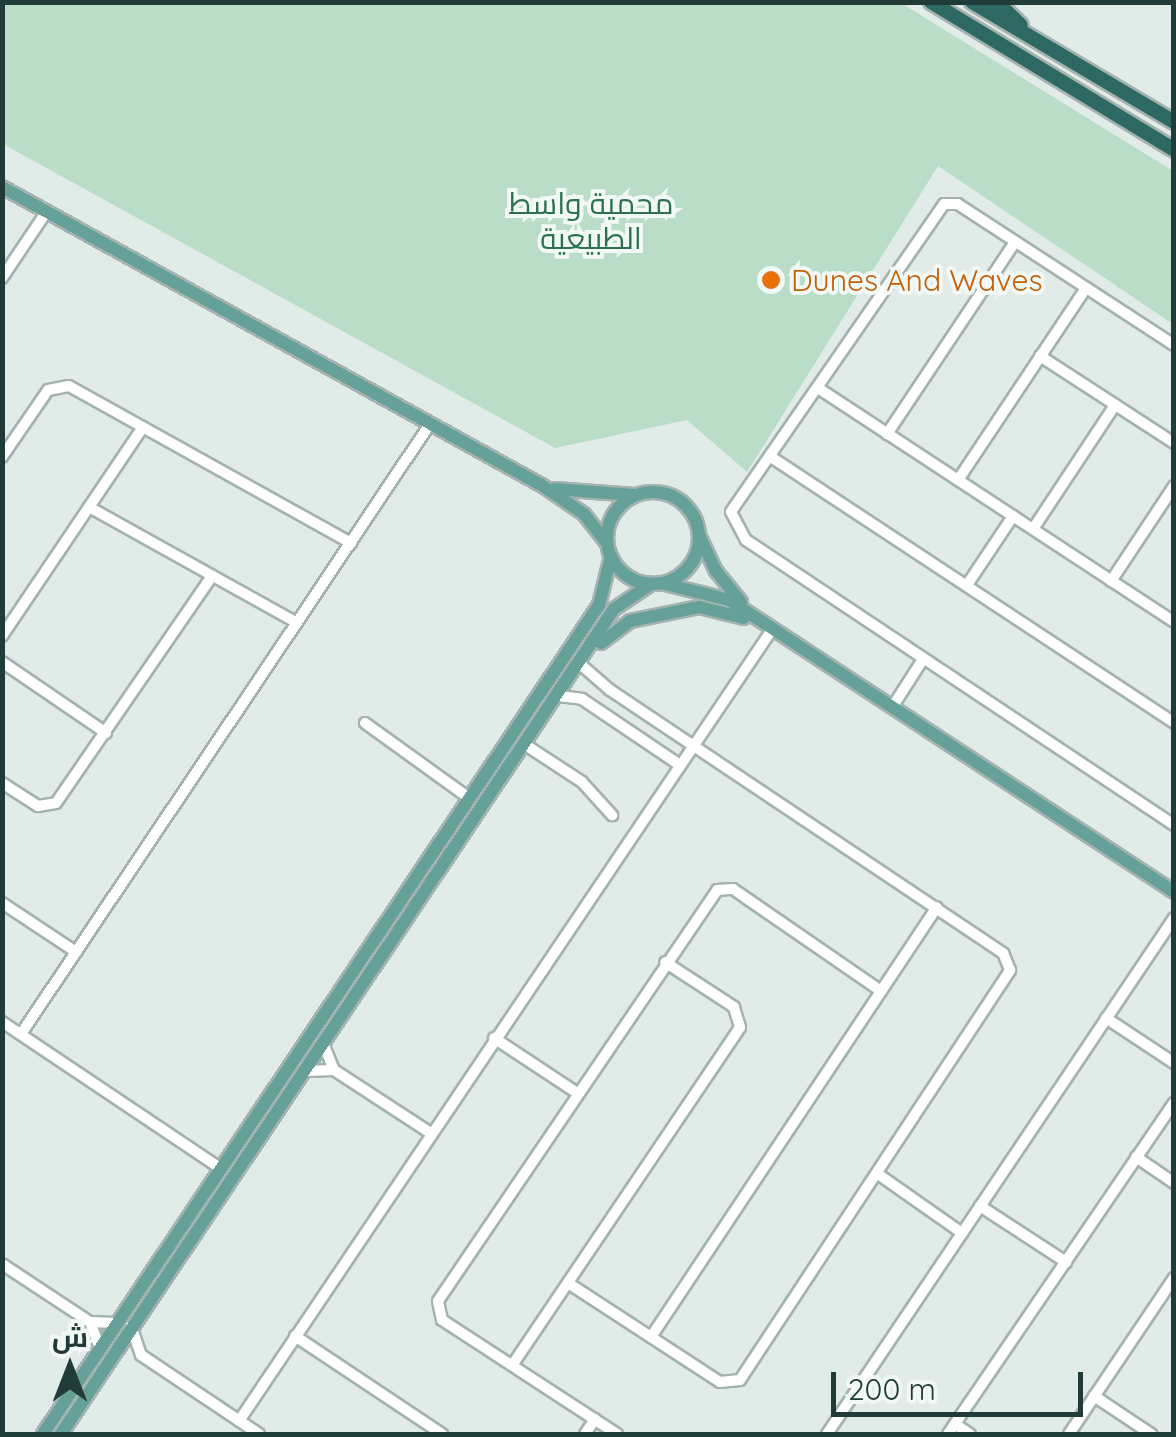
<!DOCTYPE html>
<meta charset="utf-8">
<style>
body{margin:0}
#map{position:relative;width:1176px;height:1437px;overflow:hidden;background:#e1ebe8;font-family:Quicksand,Cairo,sans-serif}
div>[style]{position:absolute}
.green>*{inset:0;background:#b9ddc7}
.roads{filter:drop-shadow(2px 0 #a4b3b0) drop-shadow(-2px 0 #a4b3b0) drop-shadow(0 2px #a4b3b0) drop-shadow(0 -2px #a4b3b0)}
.minor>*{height:10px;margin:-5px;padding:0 5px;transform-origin:5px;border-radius:5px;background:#fff}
.major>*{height:12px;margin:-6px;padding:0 6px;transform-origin:6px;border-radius:6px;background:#65a199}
.major>.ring{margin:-6px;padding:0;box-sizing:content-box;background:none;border:12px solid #65a199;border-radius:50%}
.highway>*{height:14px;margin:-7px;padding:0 7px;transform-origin:7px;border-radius:7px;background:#2d6863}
.dots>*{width:28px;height:28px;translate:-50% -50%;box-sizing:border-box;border:5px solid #f1f8f5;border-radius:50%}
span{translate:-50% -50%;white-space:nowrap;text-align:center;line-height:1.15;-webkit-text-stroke:8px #f1f8f5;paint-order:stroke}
.park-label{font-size:30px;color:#2b7250}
.food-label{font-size:30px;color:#c56008}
.left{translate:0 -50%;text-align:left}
.frame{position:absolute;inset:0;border:5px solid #213c38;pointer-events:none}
.north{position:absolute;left:20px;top:1317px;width:100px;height:100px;-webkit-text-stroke:8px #f1f8f5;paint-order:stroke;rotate:0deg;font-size:28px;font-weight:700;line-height:40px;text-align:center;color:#213c38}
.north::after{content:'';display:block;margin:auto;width:35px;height:45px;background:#213c38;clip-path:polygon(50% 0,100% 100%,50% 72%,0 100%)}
.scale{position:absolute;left:831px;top:1372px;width:252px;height:45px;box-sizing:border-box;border:5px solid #213c38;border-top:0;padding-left:12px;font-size:30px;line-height:35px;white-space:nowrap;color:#213c38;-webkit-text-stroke:8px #f1f8f5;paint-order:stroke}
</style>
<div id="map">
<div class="green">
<i style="clip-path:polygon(3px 3px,901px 3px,1173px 171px,1173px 324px,938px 166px,747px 472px,687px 420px,555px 448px,3px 144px)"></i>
</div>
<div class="roads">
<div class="minor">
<i style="left:2px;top:278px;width:81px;rotate:-56.1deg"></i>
<i style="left:1174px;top:345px;width:258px;rotate:-146.9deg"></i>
<i style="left:958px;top:204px;width:14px;rotate:180deg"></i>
<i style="left:944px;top:204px;width:374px;rotate:124.7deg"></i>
<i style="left:731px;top:512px;width:32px;rotate:62deg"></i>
<i style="left:746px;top:540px;width:514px;rotate:33.66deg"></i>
<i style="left:1040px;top:356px;width:160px;rotate:33deg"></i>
<i style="left:818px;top:388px;width:426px;rotate:33.3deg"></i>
<i style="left:887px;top:434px;width:231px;rotate:-56.3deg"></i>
<i style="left:2px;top:457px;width:81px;rotate:-55.5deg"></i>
<i style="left:48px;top:390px;width:21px;rotate:-11deg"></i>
<i style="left:69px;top:386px;width:323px;rotate:29.1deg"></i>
<i style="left:771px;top:457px;width:483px;rotate:33.4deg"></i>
<i style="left:958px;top:480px;width:231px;rotate:-56.3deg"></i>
<i style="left:89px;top:507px;width:238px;rotate:29.1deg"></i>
<i style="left:1033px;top:529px;width:149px;rotate:-56.5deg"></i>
<i style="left:1111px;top:581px;width:114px;rotate:-56.4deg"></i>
<i style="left:967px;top:585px;width:83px;rotate:-56.3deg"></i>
<i style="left:2px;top:636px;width:252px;rotate:-56deg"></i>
<i style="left:2px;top:662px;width:126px;rotate:34.3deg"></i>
<i style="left:559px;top:696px;width:23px;rotate:7deg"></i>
<i style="left:582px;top:699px;width:118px;rotate:34deg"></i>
<i style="left:893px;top:706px;width:56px;rotate:-57.4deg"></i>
<i style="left:365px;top:723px;width:128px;rotate:35.8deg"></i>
<i style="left:524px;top:744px;width:69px;rotate:33.2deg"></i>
<i style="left:582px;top:782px;width:45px;rotate:47.7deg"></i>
<i style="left:2px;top:783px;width:43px;rotate:32.6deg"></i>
<i style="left:38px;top:806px;width:18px;rotate:-9deg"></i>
<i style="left:56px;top:803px;width:275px;rotate:-55.5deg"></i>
<i style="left:2px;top:903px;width:89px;rotate:33.5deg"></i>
<i style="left:1106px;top:1018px;width:82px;rotate:33.5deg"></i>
<i style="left:2px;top:1022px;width:262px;rotate:33.8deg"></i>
<i style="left:21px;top:1034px;width:734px;rotate:-56.16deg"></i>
<i style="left:494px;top:1038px;width:100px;rotate:33.5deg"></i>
<i style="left:323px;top:1043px;width:29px;rotate:68deg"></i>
<i style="left:305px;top:1071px;width:29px;rotate:-2deg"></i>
<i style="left:334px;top:1070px;width:113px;rotate:33.1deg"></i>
<i style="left:1136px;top:1157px;width:46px;rotate:34.4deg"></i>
<i style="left:878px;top:1174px;width:103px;rotate:35.1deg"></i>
<i style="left:980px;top:1206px;width:103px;rotate:33.1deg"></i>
<i style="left:2px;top:1264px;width:105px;rotate:33.4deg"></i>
<i style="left:90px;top:1322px;width:26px;rotate:2deg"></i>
<i style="left:568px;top:1283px;width:181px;rotate:33.1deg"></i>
<i style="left:720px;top:1382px;width:20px;rotate:-6deg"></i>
<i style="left:740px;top:1380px;width:491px;rotate:-56.6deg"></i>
<i style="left:1010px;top:970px;width:18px;rotate:-112deg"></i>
<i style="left:1003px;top:953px;width:473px;rotate:-146.2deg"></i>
<i style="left:610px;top:690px;width:40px;rotate:-139deg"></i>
<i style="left:90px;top:1322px;width:28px;rotate:69deg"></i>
<i style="left:131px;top:1326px;width:31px;rotate:71deg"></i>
<i style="left:141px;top:1355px;width:142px;rotate:33.8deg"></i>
<i style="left:295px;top:1336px;width:177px;rotate:33.7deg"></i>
<i style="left:651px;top:1337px;width:516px;rotate:-56.37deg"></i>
<i style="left:513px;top:1364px;width:406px;rotate:-56deg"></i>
<i style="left:740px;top:1027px;width:21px;rotate:-107deg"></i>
<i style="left:734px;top:1007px;width:82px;rotate:-146.9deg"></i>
<i style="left:1094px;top:1396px;width:69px;rotate:33.7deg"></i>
<i style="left:239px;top:1421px;width:956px;rotate:-56.04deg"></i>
<i style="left:955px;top:1424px;width:18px;rotate:34deg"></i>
<i style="left:585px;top:1434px;width:18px;rotate:-56deg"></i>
<i style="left:617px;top:1434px;width:209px;rotate:-146.9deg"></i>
<i style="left:442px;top:1320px;width:19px;rotate:-102deg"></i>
<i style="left:438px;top:1301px;width:497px;rotate:-55.8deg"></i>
<i style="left:717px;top:890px;width:16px;rotate:-4deg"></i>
<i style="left:733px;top:889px;width:180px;rotate:34.6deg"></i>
<i style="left:827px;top:1434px;width:622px;rotate:-56.08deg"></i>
<i style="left:948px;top:1434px;width:401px;rotate:-55.7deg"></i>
<i style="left:1069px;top:1434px;width:188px;rotate:-56.1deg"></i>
</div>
<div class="major">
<i style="left:2px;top:187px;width:618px;rotate:28.93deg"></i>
<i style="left:543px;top:486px;width:50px;rotate:34.3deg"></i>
<i style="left:584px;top:514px;width:37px;rotate:52deg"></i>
<i style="left:555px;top:489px;width:79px;rotate:4.3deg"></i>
<i class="ring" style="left:607px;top:492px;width:80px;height:80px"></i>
<i style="left:699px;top:535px;width:40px;rotate:65deg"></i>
<i style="left:716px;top:571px;width:40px;rotate:51deg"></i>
<i style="left:661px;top:583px;width:70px;rotate:14deg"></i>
<i style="left:729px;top:600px;width:532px;rotate:33.27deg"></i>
<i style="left:601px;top:643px;width:36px;rotate:-37deg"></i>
<i style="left:630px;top:621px;width:70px;rotate:-11.5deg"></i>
<i style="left:699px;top:607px;width:46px;rotate:13.7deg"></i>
<i style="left:43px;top:1434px;width:998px;rotate:-56.15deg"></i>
<i style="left:599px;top:605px;width:50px;rotate:-76.2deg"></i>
<i style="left:61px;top:1434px;width:993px;rotate:-56.17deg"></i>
<i style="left:614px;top:609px;width:45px;rotate:-34deg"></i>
</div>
<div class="highway">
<i style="left:931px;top:2px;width:285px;rotate:31.3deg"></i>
<i style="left:972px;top:2px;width:235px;rotate:30.7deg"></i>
<i style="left:997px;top:2px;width:33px;rotate:44deg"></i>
</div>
</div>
<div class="dots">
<i style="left:771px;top:280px;background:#e8710a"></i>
</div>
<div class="park-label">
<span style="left:591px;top:220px">محمية واسط<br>الطبيعية</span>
</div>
<div class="food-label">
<span class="left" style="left:791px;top:280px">Dunes And Waves</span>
</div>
<div class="frame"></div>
<div class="north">ش</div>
<div class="scale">200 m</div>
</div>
